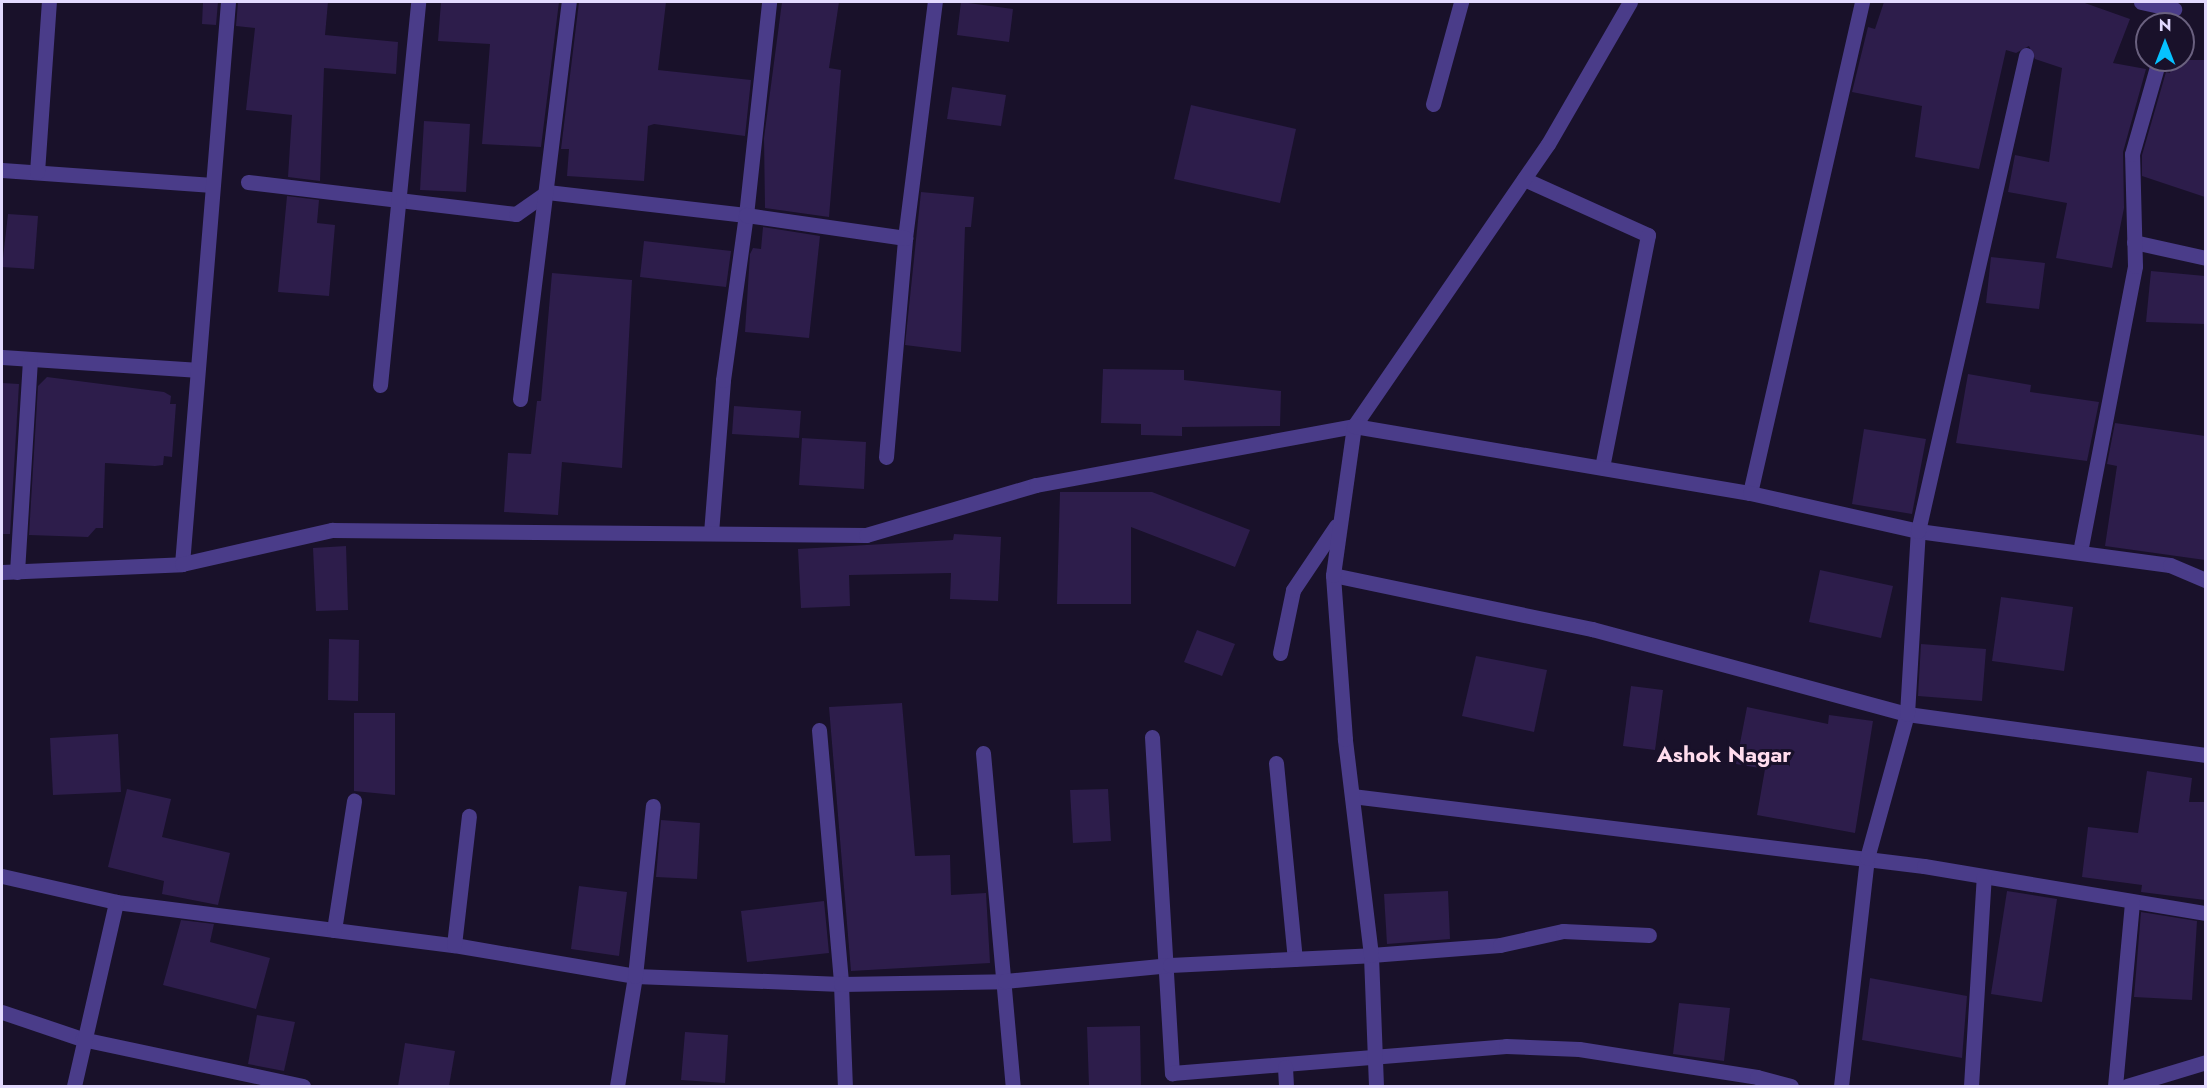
<!DOCTYPE html>
<style>
body{margin:0}
#map{position:relative;width:2207px;height:1088px;overflow:hidden;background:#19112a;font-family:Jost,sans-serif}
div>[style]{position:absolute}
.building>*{inset:0;background:#2d1d4b}
.minor>*{height:15px;margin:-7.5px;padding:0 7.5px;transform-origin:7.5px;border-radius:7.5px;background:#4a3c89}
span{translate:-50% -50%;white-space:nowrap;text-align:center;line-height:1.15;-webkit-text-stroke:6px #19112a;paint-order:stroke}
.neighbourhood-label{font-size:22px;color:#ffdced;font-weight:700}
.frame{position:absolute;inset:0;border:3px solid #e3daff;pointer-events:none}
.north{position:absolute;left:2135px;top:12px;width:60px;height:60px;box-sizing:border-box;background:#19112a;border:2px solid #6a617f;border-radius:50%;rotate:0deg;font-size:16px;font-weight:700;line-height:24px;text-align:center;color:#e3daff}
.north::after{content:'';display:block;margin:auto;width:21px;height:27px;background:#06c2ff;clip-path:polygon(50% 0,100% 100%,50% 72%,0 100%)}
</style>
<div id="map">
<div class="building">
<i style="clip-path:polygon(203px 2px,218px 2px,216px 25px,202px 24px)"></i>
<i style="clip-path:polygon(238px 2px,328px 2px,325px 35px,398px 42px,396px 74px,324px 68px,320px 181px,288px 177px,292px 115px,246px 110px,255px 28px,236px 26px)"></i>
<i style="clip-path:polygon(441px 2px,559px 2px,541px 147px,482px 144px,490px 44px,438px 41px)"></i>
<i style="clip-path:polygon(579px 2px,666px 2px,658px 70px,751px 80px,745px 136px,654px 124px,648px 126px,644px 181px,567px 176px,569px 149px,561px 149px)"></i>
<i style="clip-path:polygon(782px 2px,839px 2px,829px 68px,841px 70px,829px 217px,765px 208px,764px 138px)"></i>
<i style="clip-path:polygon(961px 2px,1013px 9px,1009px 42px,957px 35px)"></i>
<i style="clip-path:polygon(1884px 2px,2082px 2px,2130px 19px,2113px 63px,2146px 69px,2123px 152px,2124px 208px,2112px 268px,2056px 258px,2067px 203px,2008px 192px,2015px 155px,2049px 162px,2062px 68px,2035px 59px,2029px 46px,2016px 53px,2006px 50px,1979px 169px,1915px 157px,1922px 106px,1852px 92px,1868px 27px,1875px 29px)"></i>
<i style="clip-path:polygon(2174px 60px,2205px 60px,2205px 197px,2142px 176px,2142px 155px,2166px 72px,2170px 73px)"></i>
<i style="clip-path:polygon(952px 87px,1006px 95px,1001px 126px,947px 119px)"></i>
<i style="clip-path:polygon(1191px 105px,1296px 129px,1280px 203px,1174px 179px)"></i>
<i style="clip-path:polygon(424px 121px,470px 124px,466px 192px,420px 190px)"></i>
<i style="clip-path:polygon(921px 192px,974px 197px,971px 227px,965px 227px,961px 352px,905px 345px)"></i>
<i style="clip-path:polygon(287px 196px,319px 200px,317px 223px,335px 225px,329px 296px,278px 292px)"></i>
<i style="clip-path:polygon(8px 214px,38px 216px,34px 269px,2px 267px)"></i>
<i style="clip-path:polygon(763px 227px,820px 236px,809px 338px,745px 332px,750px 254px,753px 248px,761px 249px)"></i>
<i style="clip-path:polygon(644px 241px,731px 251px,726px 287px,640px 277px)"></i>
<i style="clip-path:polygon(1991px 257px,2045px 263px,2039px 309px,1986px 303px)"></i>
<i style="clip-path:polygon(2151px 271px,2205px 276px,2205px 324px,2146px 322px)"></i>
<i style="clip-path:polygon(552px 273px,632px 280px,622px 468px,562px 462px,558px 515px,504px 512px,508px 453px,531px 454px,537px 401px,541px 401px)"></i>
<i style="clip-path:polygon(1103px 369px,1184px 370px,1184px 380px,1281px 391px,1280px 426px,1182px 427px,1182px 436px,1141px 435px,1141px 424px,1101px 423px)"></i>
<i style="clip-path:polygon(1968px 374px,2031px 385px,2030px 392px,2099px 402px,2087px 461px,1956px 443px)"></i>
<i style="clip-path:polygon(47px 377px,164px 392px,171px 396px,170px 404px,176px 404px,172px 457px,164px 456px,163px 465px,155px 466px,105px 463px,103px 528px,96px 528px,88px 537px,29px 535px,38px 386px)"></i>
<i style="clip-path:polygon(2px 383px,19px 384px,10px 534px,2px 534px)"></i>
<i style="clip-path:polygon(734px 406px,801px 411px,799px 438px,732px 434px)"></i>
<i style="clip-path:polygon(2115px 423px,2205px 436px,2205px 560px,2105px 546px,2117px 466px,2107px 464px)"></i>
<i style="clip-path:polygon(1864px 429px,1926px 439px,1912px 514px,1852px 504px)"></i>
<i style="clip-path:polygon(802px 438px,866px 442px,864px 489px,799px 485px)"></i>
<i style="clip-path:polygon(1060px 492px,1152px 492px,1250px 530px,1235px 567px,1131px 527px,1131px 604px,1057px 604px)"></i>
<i style="clip-path:polygon(954px 534px,1001px 537px,998px 601px,950px 599px,951px 573px,849px 575px,850px 606px,801px 608px,798px 549px,953px 540px)"></i>
<i style="clip-path:polygon(346px 546px,348px 610px,316px 611px,313px 548px)"></i>
<i style="clip-path:polygon(1820px 570px,1893px 586px,1881px 638px,1809px 622px)"></i>
<i style="clip-path:polygon(2001px 597px,2073px 607px,2064px 671px,1992px 661px)"></i>
<i style="clip-path:polygon(1197px 630px,1235px 644px,1222px 676px,1184px 662px)"></i>
<i style="clip-path:polygon(329px 639px,359px 640px,358px 701px,328px 700px)"></i>
<i style="clip-path:polygon(1921px 644px,1986px 649px,1982px 701px,1918px 696px)"></i>
<i style="clip-path:polygon(1476px 656px,1547px 670px,1534px 732px,1462px 716px)"></i>
<i style="clip-path:polygon(1631px 686px,1663px 690px,1655px 750px,1623px 746px)"></i>
<i style="clip-path:polygon(902px 703px,915px 856px,950px 855px,951px 895px,986px 893px,990px 963px,851px 971px,829px 707px)"></i>
<i style="clip-path:polygon(1747px 707px,1828px 724px,1829px 715px,1873px 721px,1855px 833px,1757px 815px,1765px 769px,1736px 764px)"></i>
<i style="clip-path:polygon(354px 713px,395px 713px,395px 795px,354px 791px)"></i>
<i style="clip-path:polygon(118px 734px,121px 792px,53px 795px,50px 738px)"></i>
<i style="clip-path:polygon(2147px 771px,2192px 778px,2189px 802px,2205px 802px,2205px 900px,2141px 892px,2142px 885px,2082px 877px,2088px 827px,2138px 833px)"></i>
<i style="clip-path:polygon(127px 789px,171px 799px,162px 837px,230px 853px,218px 905px,162px 894px,164px 881px,108px 867px)"></i>
<i style="clip-path:polygon(1108px 789px,1111px 841px,1073px 843px,1070px 790px)"></i>
<i style="clip-path:polygon(661px 820px,700px 823px,697px 879px,656px 877px)"></i>
<i style="clip-path:polygon(579px 886px,627px 892px,619px 956px,571px 949px)"></i>
<i style="clip-path:polygon(1448px 891px,1450px 939px,1387px 944px,1384px 894px)"></i>
<i style="clip-path:polygon(2007px 891px,2057px 899px,2042px 1002px,1991px 994px)"></i>
<i style="clip-path:polygon(824px 901px,829px 953px,747px 962px,741px 911px)"></i>
<i style="clip-path:polygon(2141px 912px,2197px 921px,2192px 1000px,2134px 997px)"></i>
<i style="clip-path:polygon(181px 920px,214px 924px,210px 942px,270px 958px,256px 1009px,163px 985px)"></i>
<i style="clip-path:polygon(1870px 978px,1967px 996px,1962px 1058px,1862px 1040px)"></i>
<i style="clip-path:polygon(1679px 1003px,1730px 1008px,1724px 1061px,1673px 1054px)"></i>
<i style="clip-path:polygon(257px 1015px,295px 1022px,284px 1071px,248px 1064px)"></i>
<i style="clip-path:polygon(1140px 1026px,1141px 1086px,1089px 1086px,1087px 1027px)"></i>
<i style="clip-path:polygon(685px 1032px,728px 1035px,725px 1083px,681px 1080px)"></i>
<i style="clip-path:polygon(405px 1043px,455px 1051px,449px 1086px,398px 1086px)"></i>
</div>
<div class="minor">
<i style="left:2141px;top:2px;width:34px;rotate:12deg"></i>
<i style="left:1433px;top:104px;width:106px;rotate:-74.6deg"></i>
<i style="left:2px;top:170px;width:211px;rotate:4.1deg"></i>
<i style="left:37px;top:172px;width:170px;rotate:-86deg"></i>
<i style="left:1524px;top:179px;width:136px;rotate:24.3deg"></i>
<i style="left:1648px;top:235px;width:237px;rotate:101.2deg"></i>
<i style="left:248px;top:182px;width:270px;rotate:6.8deg"></i>
<i style="left:516px;top:214px;width:38px;rotate:-35deg"></i>
<i style="left:547px;top:192px;width:200px;rotate:6.6deg"></i>
<i style="left:746px;top:215px;width:214px;rotate:-83.8deg"></i>
<i style="left:2134px;top:242px;width:74px;rotate:12.5deg"></i>
<i style="left:2px;top:357px;width:194px;rotate:3.8deg"></i>
<i style="left:380px;top:385px;width:385px;rotate:-84.3deg"></i>
<i style="left:520px;top:399px;width:400px;rotate:-83deg"></i>
<i style="left:886px;top:457px;width:220px;rotate:-85deg"></i>
<i style="left:905px;top:238px;width:238px;rotate:-82.8deg"></i>
<i style="left:1750px;top:493px;width:504px;rotate:-77.15deg"></i>
<i style="left:711px;top:533px;width:153px;rotate:-85.5deg"></i>
<i style="left:723px;top:380px;width:167px;rotate:-82.1deg"></i>
<i style="left:746px;top:215px;width:161px;rotate:8.2deg"></i>
<i style="left:2080px;top:552px;width:291px;rotate:-79.1deg"></i>
<i style="left:2135px;top:266px;width:112px;rotate:-91.5deg"></i>
<i style="left:2132px;top:154px;width:98px;rotate:-74deg"></i>
<i style="left:182px;top:564px;width:564px;rotate:-85.32deg"></i>
<i style="left:2px;top:572px;width:180px;rotate:-2.5deg"></i>
<i style="left:182px;top:564px;width:154px;rotate:-12.8deg"></i>
<i style="left:332px;top:530px;width:534px;rotate:0.54deg"></i>
<i style="left:866px;top:535px;width:177px;rotate:-16.4deg"></i>
<i style="left:1036px;top:485px;width:323px;rotate:-10.5deg"></i>
<i style="left:1354px;top:426px;width:342px;rotate:-55.5deg"></i>
<i style="left:1548px;top:144px;width:164px;rotate:-60deg"></i>
<i style="left:17px;top:572px;width:213px;rotate:-86.5deg"></i>
<i style="left:1333px;top:575px;width:265px;rotate:11.8deg"></i>
<i style="left:1592px;top:629px;width:326px;rotate:15.1deg"></i>
<i style="left:1907px;top:714px;width:302px;rotate:7.8deg"></i>
<i style="left:1280px;top:653px;width:64px;rotate:-78.3deg"></i>
<i style="left:1293px;top:590px;width:77px;rotate:-56.1deg"></i>
<i style="left:819px;top:730px;width:255px;rotate:85deg"></i>
<i style="left:841px;top:984px;width:102px;rotate:87.8deg"></i>
<i style="left:1152px;top:737px;width:337px;rotate:86.6deg"></i>
<i style="left:1172px;top:1073px;width:335px;rotate:-4.6deg"></i>
<i style="left:1506px;top:1046px;width:73px;rotate:2.4deg"></i>
<i style="left:1579px;top:1049px;width:180px;rotate:8.9deg"></i>
<i style="left:1757px;top:1077px;width:35px;rotate:15deg"></i>
<i style="left:983px;top:753px;width:334px;rotate:84.9deg"></i>
<i style="left:1276px;top:763px;width:197px;rotate:84.5deg"></i>
<i style="left:1352px;top:796px;width:576px;rotate:6.98deg"></i>
<i style="left:1924px;top:866px;width:286px;rotate:9.5deg"></i>
<i style="left:2px;top:876px;width:117px;rotate:12.8deg"></i>
<i style="left:116px;top:902px;width:341px;rotate:7.3deg"></i>
<i style="left:454px;top:945px;width:184px;rotate:9.7deg"></i>
<i style="left:635px;top:976px;width:206px;rotate:2.2deg"></i>
<i style="left:841px;top:984px;width:164px;rotate:-1deg"></i>
<i style="left:1005px;top:981px;width:166px;rotate:-5.5deg"></i>
<i style="left:1170px;top:965px;width:201px;rotate:-2.8deg"></i>
<i style="left:1371px;top:955px;width:129px;rotate:-4.4deg"></i>
<i style="left:1500px;top:945px;width:65px;rotate:-12.5deg"></i>
<i style="left:1563px;top:931px;width:86px;rotate:2.7deg"></i>
<i style="left:334px;top:930px;width:131px;rotate:-81.2deg"></i>
<i style="left:454px;top:945px;width:130px;rotate:-83.4deg"></i>
<i style="left:2px;top:1012px;width:84px;rotate:18.6deg"></i>
<i style="left:82px;top:1039px;width:226px;rotate:12deg"></i>
<i style="left:1285px;top:1067px;width:19px;rotate:87deg"></i>
<i style="left:74px;top:1086px;width:189px;rotate:-77.1deg"></i>
<i style="left:617px;top:1086px;width:111px;rotate:-80.7deg"></i>
<i style="left:635px;top:976px;width:171px;rotate:-84deg"></i>
<i style="left:1376px;top:1086px;width:131px;rotate:-92.2deg"></i>
<i style="left:1371px;top:955px;width:218px;rotate:-96.9deg"></i>
<i style="left:1345px;top:739px;width:164px;rotate:-94.2deg"></i>
<i style="left:1333px;top:575px;width:150px;rotate:-82deg"></i>
<i style="left:1354px;top:426px;width:402px;rotate:9.6deg"></i>
<i style="left:1750px;top:493px;width:172px;rotate:12.7deg"></i>
<i style="left:1918px;top:531px;width:254px;rotate:7.7deg"></i>
<i style="left:2170px;top:565px;width:39px;rotate:23deg"></i>
<i style="left:1841px;top:1086px;width:229px;rotate:-83.5deg"></i>
<i style="left:1867px;top:858px;width:149px;rotate:-74.5deg"></i>
<i style="left:1907px;top:714px;width:183px;rotate:-86.6deg"></i>
<i style="left:1918px;top:531px;width:488px;rotate:-77.2deg"></i>
<i style="left:1971px;top:1086px;width:210px;rotate:-86.5deg"></i>
<i style="left:2115px;top:1086px;width:184px;rotate:-84.7deg"></i>
<i style="left:2127px;top:1086px;width:83px;rotate:-16.9deg"></i>
</div>
<div class="neighbourhood-label">
<span style="left:1724px;top:755px">Ashok Nagar</span>
</div>
<div class="frame"></div>
<div class="north">N</div>
</div>
